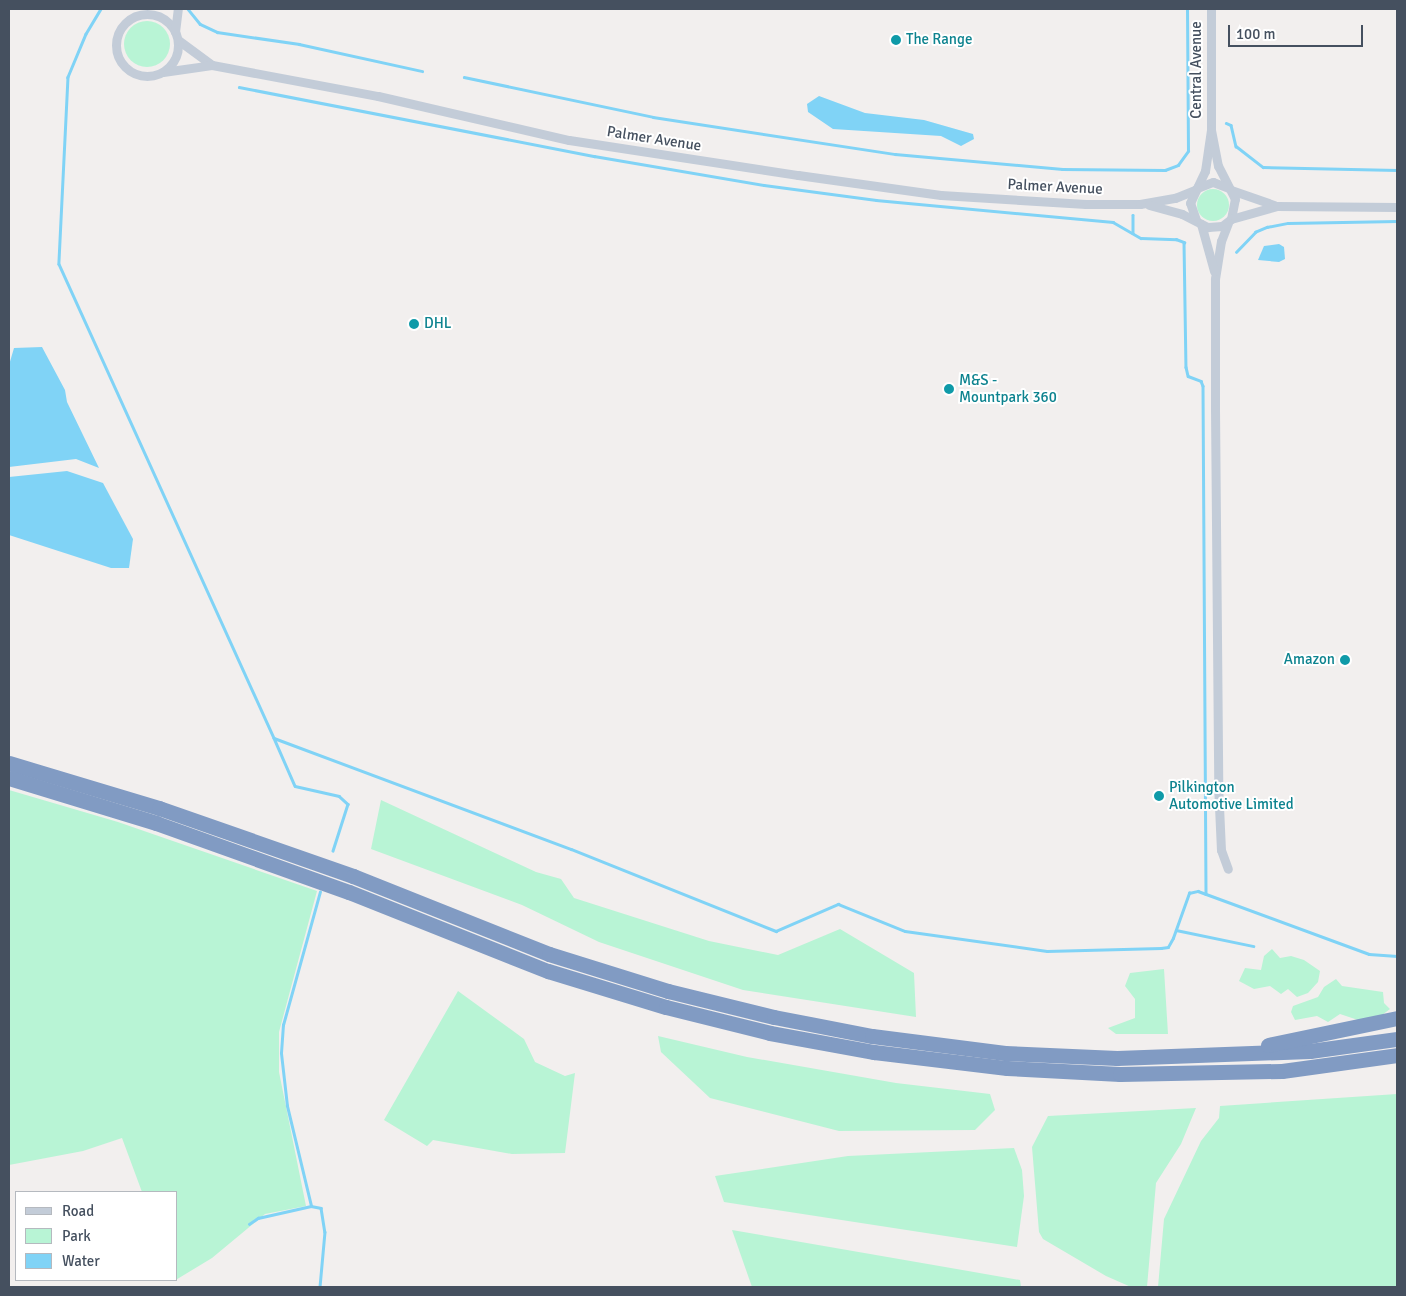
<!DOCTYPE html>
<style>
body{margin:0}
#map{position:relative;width:1406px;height:1296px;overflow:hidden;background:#f2efee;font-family:Signika,sans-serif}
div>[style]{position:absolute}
.green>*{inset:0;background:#b8f4d5}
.round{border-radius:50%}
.water>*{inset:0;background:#80d3f6}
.stream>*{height:2.5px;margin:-1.25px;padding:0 1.25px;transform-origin:1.25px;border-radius:1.25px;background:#80d3f6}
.street>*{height:9px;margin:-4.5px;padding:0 4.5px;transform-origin:4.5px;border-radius:4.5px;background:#c3ccd8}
.street>.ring{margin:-4.5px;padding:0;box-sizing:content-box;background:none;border:9px solid #c3ccd8;border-radius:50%}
.highway>*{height:15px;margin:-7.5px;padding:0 7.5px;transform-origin:7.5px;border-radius:7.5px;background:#819bc3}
.dots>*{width:14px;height:14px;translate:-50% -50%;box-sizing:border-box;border:2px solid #fff;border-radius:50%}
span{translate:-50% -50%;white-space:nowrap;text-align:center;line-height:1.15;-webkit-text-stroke:4px #fff;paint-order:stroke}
.culture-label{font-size:15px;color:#0d838f}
.left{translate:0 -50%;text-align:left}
.right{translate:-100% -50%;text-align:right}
.street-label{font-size:15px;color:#45505f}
.frame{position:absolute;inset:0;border:10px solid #45505f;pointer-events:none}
.legend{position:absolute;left:15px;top:1191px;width:162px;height:90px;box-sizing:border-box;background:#fff;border:1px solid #b5b9bf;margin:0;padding:6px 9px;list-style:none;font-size:15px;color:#45505f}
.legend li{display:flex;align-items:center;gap:10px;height:25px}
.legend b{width:25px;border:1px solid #b5b9bf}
.scale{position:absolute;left:1228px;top:25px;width:135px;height:22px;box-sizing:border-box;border:2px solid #45505f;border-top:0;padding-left:6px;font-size:15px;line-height:18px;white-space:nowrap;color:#45505f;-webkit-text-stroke:4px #fff;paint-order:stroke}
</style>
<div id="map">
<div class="green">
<i class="round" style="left:124px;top:21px;width:46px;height:46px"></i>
<i class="round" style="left:1197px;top:189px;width:32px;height:32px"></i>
<i style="clip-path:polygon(9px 790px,118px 822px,317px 891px,279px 1032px,279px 1072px,306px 1206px,265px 1214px,212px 1258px,174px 1281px,176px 1192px,142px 1192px,122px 1138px,83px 1151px,9px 1165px)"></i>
<i style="clip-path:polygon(381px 800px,536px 872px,561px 879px,574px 898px,709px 941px,778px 955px,840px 929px,914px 973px,916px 1017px,743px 990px,599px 942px,522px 905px,371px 849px)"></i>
<i style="clip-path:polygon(1272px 949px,1280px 958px,1291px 956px,1304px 960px,1320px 971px,1318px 982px,1308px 993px,1297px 997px,1288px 989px,1281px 994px,1270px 986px,1254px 989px,1239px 981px,1245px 968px,1261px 970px,1264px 956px)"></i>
<i style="clip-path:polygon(1164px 969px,1168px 1034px,1116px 1034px,1108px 1028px,1135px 1018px,1135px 999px,1125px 986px,1130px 973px)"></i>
<i style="clip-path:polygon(1336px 979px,1342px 986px,1383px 992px,1384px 1003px,1390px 1009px,1382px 1015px,1358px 1020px,1340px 1014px,1328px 1022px,1317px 1016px,1295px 1020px,1291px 1012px,1293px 1006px,1318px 997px,1324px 987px)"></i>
<i style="clip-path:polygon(458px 991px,524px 1039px,535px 1062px,565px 1076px,575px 1073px,565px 1153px,512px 1154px,433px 1140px,427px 1146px,384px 1120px)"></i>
<i style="clip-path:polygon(658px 1036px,747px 1057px,896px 1083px,990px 1094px,995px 1110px,975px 1130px,839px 1131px,710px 1098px,661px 1052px)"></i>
<i style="clip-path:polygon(1397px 1094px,1397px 1287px,1158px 1287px,1164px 1219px,1201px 1141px,1219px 1118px,1220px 1106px)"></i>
<i style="clip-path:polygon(1196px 1108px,1181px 1144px,1156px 1183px,1147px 1287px,1131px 1287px,1106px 1276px,1043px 1239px,1039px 1232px,1032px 1147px,1048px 1116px)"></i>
<i style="clip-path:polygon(1014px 1148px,1022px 1170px,1024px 1196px,1017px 1247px,724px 1202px,715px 1176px,848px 1156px)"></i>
<i style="clip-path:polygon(732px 1230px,1020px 1280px,1021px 1287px,752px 1287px)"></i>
</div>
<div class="water">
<i style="clip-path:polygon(819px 96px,865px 113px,924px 120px,973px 134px,974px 139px,961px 146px,941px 136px,833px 129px,808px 112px,807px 104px)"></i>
<i style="clip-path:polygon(1279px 244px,1284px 247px,1285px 259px,1279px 262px,1258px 260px,1264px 246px)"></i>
<i style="clip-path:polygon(42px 347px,65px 390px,67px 402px,99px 468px,76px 459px,9px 467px,9px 365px,14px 348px)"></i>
<i style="clip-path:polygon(67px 471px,103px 483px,133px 539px,129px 568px,111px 568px,9px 535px,9px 477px)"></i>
</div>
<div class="stream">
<i style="left:101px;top:9px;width:29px;rotate:121deg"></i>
<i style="left:86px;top:34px;width:47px;rotate:112.7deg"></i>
<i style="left:68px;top:77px;width:187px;rotate:92.8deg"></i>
<i style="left:59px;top:264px;width:520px;rotate:65.6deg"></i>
<i style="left:274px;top:738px;width:317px;rotate:20.5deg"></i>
<i style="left:571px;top:849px;width:221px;rotate:21.8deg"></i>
<i style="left:776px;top:931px;width:68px;rotate:-23.5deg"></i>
<i style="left:838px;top:904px;width:72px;rotate:21.9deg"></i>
<i style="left:905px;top:931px;width:143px;rotate:8deg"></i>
<i style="left:1047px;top:951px;width:114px;rotate:-1.5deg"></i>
<i style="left:1161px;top:948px;width:7px;rotate:-8deg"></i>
<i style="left:1168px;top:947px;width:10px;rotate:-61deg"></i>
<i style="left:1173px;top:938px;width:48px;rotate:-70.4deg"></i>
<i style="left:1189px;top:893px;width:9px;rotate:-13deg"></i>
<i style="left:1198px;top:891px;width:182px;rotate:20.2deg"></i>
<i style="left:1369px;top:954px;width:28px;rotate:4deg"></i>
<i style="left:188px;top:9px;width:19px;rotate:51deg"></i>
<i style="left:200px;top:24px;width:19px;rotate:25deg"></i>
<i style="left:217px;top:32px;width:83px;rotate:8.3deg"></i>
<i style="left:299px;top:44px;width:126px;rotate:12.4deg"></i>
<i style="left:464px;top:77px;width:193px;rotate:11.9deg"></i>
<i style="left:653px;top:117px;width:245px;rotate:8.7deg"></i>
<i style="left:895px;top:154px;width:168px;rotate:5.1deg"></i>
<i style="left:1062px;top:169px;width:103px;rotate:0.6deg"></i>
<i style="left:1165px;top:170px;width:14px;rotate:-21deg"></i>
<i style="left:1178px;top:165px;width:17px;rotate:-54deg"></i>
<i style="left:1188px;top:151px;width:142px;rotate:-90.4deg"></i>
<i style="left:239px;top:87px;width:362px;rotate:11deg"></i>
<i style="left:594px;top:156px;width:172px;rotate:9.7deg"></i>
<i style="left:764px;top:185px;width:113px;rotate:7.6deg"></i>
<i style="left:876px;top:200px;width:238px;rotate:5.3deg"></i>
<i style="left:1113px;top:222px;width:32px;rotate:30deg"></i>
<i style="left:1141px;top:238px;width:35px;rotate:2deg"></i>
<i style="left:1176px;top:239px;width:9px;rotate:21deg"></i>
<i style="left:1184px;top:242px;width:125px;rotate:89.1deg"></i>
<i style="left:1186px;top:367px;width:9px;rotate:77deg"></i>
<i style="left:1188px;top:376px;width:14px;rotate:21deg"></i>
<i style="left:1201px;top:381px;width:5px;rotate:68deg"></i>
<i style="left:1203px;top:386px;width:508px;rotate:89.66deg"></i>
<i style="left:1226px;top:123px;width:5px;rotate:22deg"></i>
<i style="left:1231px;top:125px;width:22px;rotate:77deg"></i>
<i style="left:1236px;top:146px;width:34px;rotate:38deg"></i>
<i style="left:1263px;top:167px;width:134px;rotate:1.3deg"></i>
<i style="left:1133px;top:215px;width:18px;rotate:90deg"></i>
<i style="left:1236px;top:252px;width:28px;rotate:-46deg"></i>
<i style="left:1255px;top:232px;width:13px;rotate:-23deg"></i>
<i style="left:1267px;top:227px;width:21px;rotate:-11deg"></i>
<i style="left:1288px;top:223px;width:109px;rotate:-1.1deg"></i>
<i style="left:274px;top:738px;width:52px;rotate:66.4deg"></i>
<i style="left:295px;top:786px;width:45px;rotate:12.8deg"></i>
<i style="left:339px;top:796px;width:12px;rotate:42deg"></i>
<i style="left:348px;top:804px;width:49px;rotate:107.7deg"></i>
<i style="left:1176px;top:930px;width:79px;rotate:11.7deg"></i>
<i style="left:311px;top:1206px;width:103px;rotate:-103.5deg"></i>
<i style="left:287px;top:1106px;width:53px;rotate:-96.5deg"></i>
<i style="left:281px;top:1053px;width:28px;rotate:-86deg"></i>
<i style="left:283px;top:1025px;width:138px;rotate:-74.5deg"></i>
<i style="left:249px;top:1224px;width:11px;rotate:-34deg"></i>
<i style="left:258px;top:1218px;width:54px;rotate:-12.8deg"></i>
<i style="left:311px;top:1206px;width:10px;rotate:11deg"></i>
<i style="left:321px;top:1208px;width:24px;rotate:81deg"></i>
<i style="left:325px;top:1232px;width:55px;rotate:95.2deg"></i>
</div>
<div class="street">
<i class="ring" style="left:116px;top:14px;width:53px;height:53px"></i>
<i style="left:175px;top:32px;width:23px;rotate:-83deg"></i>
<i style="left:178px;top:40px;width:42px;rotate:36.3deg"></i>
<i style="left:212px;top:65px;width:169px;rotate:10.6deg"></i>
<i style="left:378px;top:96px;width:196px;rotate:13deg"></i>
<i style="left:569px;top:140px;width:232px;rotate:8.7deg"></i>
<i style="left:798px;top:175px;width:144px;rotate:8deg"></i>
<i style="left:941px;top:195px;width:145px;rotate:3.6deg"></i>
<i style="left:1086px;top:204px;width:54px"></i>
<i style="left:1140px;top:204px;width:36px;rotate:-10deg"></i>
<i style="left:1175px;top:198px;width:22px;rotate:-22deg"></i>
<i style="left:163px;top:72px;width:49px;rotate:-8.1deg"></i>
<i style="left:1197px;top:188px;width:19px;rotate:-65deg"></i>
<i style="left:1205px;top:171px;width:41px;rotate:-81.7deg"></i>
<i style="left:1211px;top:130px;width:121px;rotate:-90deg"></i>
<i style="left:1231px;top:190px;width:46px;rotate:19.2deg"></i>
<i style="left:1149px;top:205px;width:34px;rotate:15deg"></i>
<i style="left:1182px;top:214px;width:29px;rotate:27deg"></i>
<i style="left:1208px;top:227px;width:14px;rotate:-4deg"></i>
<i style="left:1222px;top:226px;width:11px;rotate:-38deg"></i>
<i style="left:1231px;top:219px;width:20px;rotate:-79deg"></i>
<i style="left:1235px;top:199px;width:37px;rotate:-117deg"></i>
<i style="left:1218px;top:166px;width:37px;rotate:-101deg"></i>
<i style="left:1231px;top:219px;width:48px;rotate:-15.8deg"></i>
<i style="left:1277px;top:206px;width:120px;rotate:0.5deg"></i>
<i style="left:1196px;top:220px;width:18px;rotate:-109deg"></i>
<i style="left:1190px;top:203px;width:17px;rotate:-65deg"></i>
<i style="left:1197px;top:188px;width:17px;rotate:-21deg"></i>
<i style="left:1213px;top:182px;width:17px;rotate:21deg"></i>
<i style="left:1228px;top:223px;width:19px;rotate:111deg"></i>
<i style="left:1221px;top:241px;width:38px;rotate:99deg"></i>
<i style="left:1215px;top:279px;width:130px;rotate:90deg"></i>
<i style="left:1215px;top:409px;width:375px;rotate:89.5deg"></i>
<i style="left:1218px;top:784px;width:66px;rotate:87.4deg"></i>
<i style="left:1221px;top:850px;width:20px;rotate:70deg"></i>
<i style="left:1201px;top:224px;width:49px;rotate:74.5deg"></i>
</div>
<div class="highway">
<i style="left:9px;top:763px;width:157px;rotate:16.7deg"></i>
<i style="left:159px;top:808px;width:206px;rotate:19.3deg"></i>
<i style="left:353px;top:876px;width:211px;rotate:21.7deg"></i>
<i style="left:549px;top:954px;width:125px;rotate:17.3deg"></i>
<i style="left:668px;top:991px;width:109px;rotate:13.8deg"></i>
<i style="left:774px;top:1017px;width:100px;rotate:11deg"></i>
<i style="left:872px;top:1036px;width:134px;rotate:7.3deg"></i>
<i style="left:1005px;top:1053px;width:112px;rotate:2.6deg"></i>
<i style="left:1117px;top:1058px;width:193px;rotate:-2.1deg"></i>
<i style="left:1310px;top:1051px;width:88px;rotate:-7.9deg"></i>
<i style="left:9px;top:778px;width:154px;rotate:17deg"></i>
<i style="left:156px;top:823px;width:205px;rotate:19.7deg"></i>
<i style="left:349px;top:892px;width:214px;rotate:21.7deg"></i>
<i style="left:548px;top:971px;width:123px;rotate:17deg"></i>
<i style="left:666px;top:1007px;width:107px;rotate:14deg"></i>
<i style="left:770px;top:1033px;width:106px;rotate:10.4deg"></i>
<i style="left:874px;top:1052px;width:134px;rotate:6.9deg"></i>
<i style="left:1007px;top:1068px;width:113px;rotate:3deg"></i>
<i style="left:1120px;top:1074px;width:162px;rotate:-1.1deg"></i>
<i style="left:1282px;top:1071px;width:116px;rotate:-7.9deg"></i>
<i style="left:1268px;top:1045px;width:132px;rotate:-11.8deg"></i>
</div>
<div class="dots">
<i style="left:896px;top:40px;background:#0f9aa8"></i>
<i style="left:414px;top:324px;background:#0f9aa8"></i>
<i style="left:949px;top:389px;background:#0f9aa8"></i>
<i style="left:1345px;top:660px;background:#0f9aa8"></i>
<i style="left:1159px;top:796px;background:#0f9aa8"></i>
</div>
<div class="culture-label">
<span class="left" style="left:906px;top:40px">The Range</span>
<span class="left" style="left:424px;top:324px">DHL</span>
<span class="left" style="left:959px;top:389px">M&amp;S -<br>Mountpark 360</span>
<span class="right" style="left:1335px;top:660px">Amazon</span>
<span class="left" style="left:1169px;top:796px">Pilkington<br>Automotive Limited</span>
</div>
<div class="street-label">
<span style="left:1197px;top:70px;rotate:-90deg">Central Avenue</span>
<span style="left:654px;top:139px;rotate:9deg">Palmer Avenue</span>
<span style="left:1055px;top:187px;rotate:3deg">Palmer Avenue</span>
</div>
<div class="frame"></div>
<ul class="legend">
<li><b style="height:6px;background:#c3ccd8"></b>Road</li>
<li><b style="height:14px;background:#b8f4d5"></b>Park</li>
<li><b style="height:14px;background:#80d3f6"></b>Water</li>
</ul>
<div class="scale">100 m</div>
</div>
